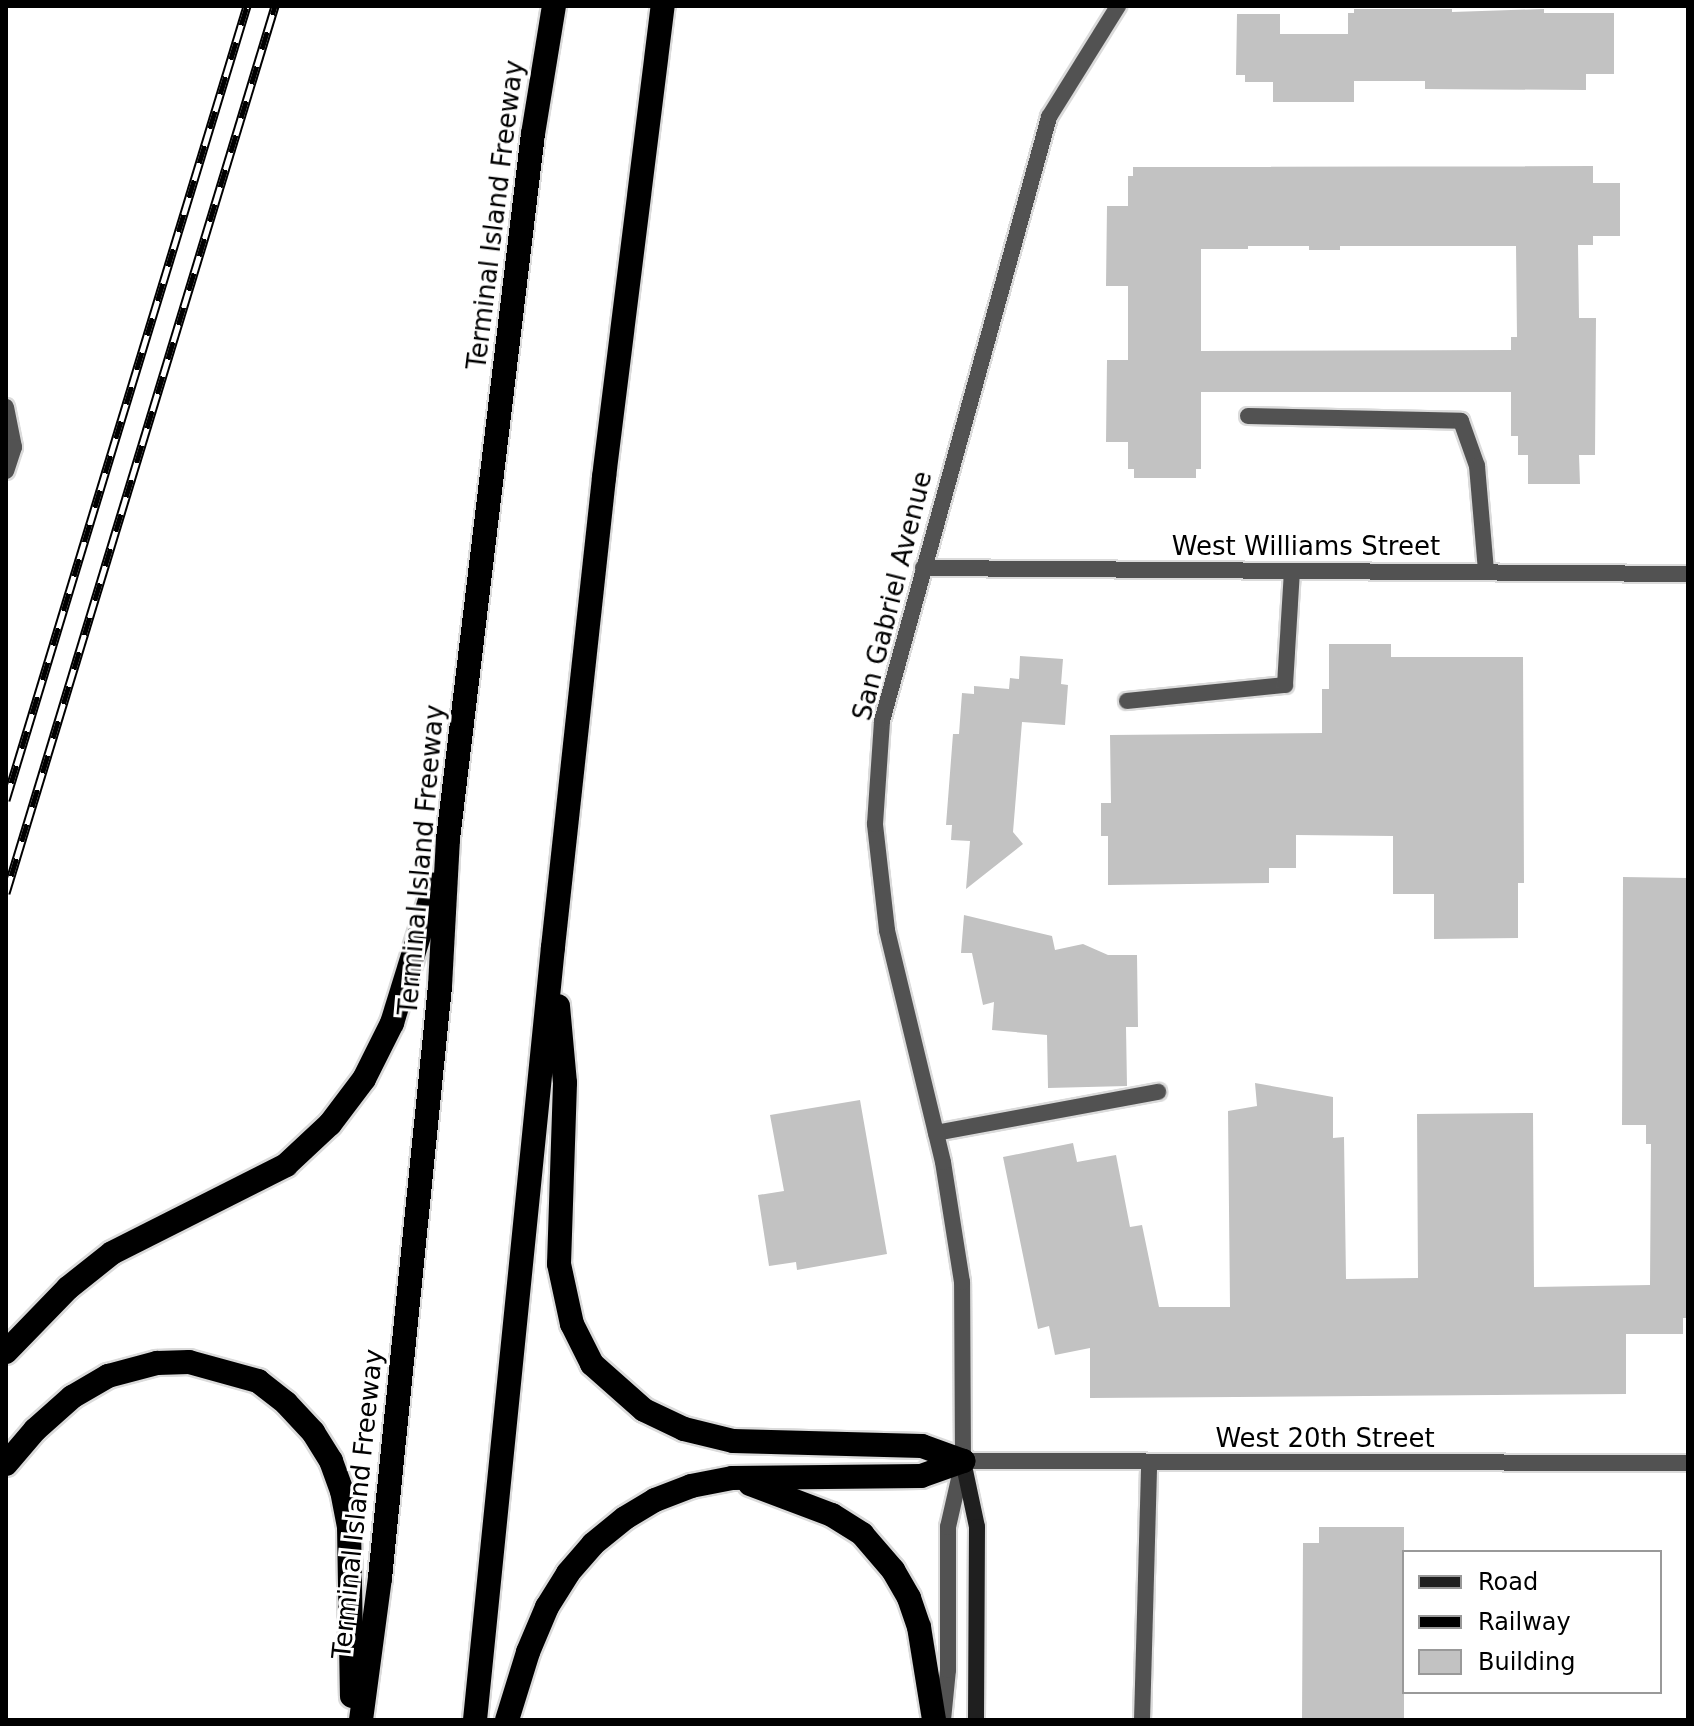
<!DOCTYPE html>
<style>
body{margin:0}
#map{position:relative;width:1694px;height:1726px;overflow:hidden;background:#fff;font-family:"DejaVu Sans",sans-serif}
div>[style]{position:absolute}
.building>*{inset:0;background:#c2c2c2}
.roads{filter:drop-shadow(2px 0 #dbdbdb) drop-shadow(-2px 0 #dbdbdb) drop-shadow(0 2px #dbdbdb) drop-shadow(0 -2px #dbdbdb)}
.service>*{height:16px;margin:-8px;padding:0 8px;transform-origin:8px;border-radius:8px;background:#525252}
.minor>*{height:16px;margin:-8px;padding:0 8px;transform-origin:8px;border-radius:8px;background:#525252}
.secondary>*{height:16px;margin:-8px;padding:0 8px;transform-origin:8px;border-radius:8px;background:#1f1f1f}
.motorway>*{height:24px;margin:-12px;padding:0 12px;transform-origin:12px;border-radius:12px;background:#000}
.rail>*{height:9px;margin-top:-4.5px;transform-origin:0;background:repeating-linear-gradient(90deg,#fff 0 18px,#000 0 36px);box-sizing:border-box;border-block:2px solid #000}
span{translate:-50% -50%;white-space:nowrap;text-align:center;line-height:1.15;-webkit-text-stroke:6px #fff;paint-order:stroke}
.street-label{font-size:26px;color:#000}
.frame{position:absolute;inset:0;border:8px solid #000;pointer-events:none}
.legend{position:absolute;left:1402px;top:1550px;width:260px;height:144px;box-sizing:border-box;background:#fff;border:2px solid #999;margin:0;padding:10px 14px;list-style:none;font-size:24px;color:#000}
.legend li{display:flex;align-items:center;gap:16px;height:40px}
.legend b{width:40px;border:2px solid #999}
</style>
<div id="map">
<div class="building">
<i style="clip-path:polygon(1354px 9px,1452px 9px,1452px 12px,1544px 9px,1544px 13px,1614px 13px,1614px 74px,1586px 74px,1586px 90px,1425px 89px,1425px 81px,1354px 81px,1354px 102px,1273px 102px,1273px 82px,1245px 82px,1245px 75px,1236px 75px,1237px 14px,1280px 14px,1280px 34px,1348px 34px,1348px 13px,1354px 13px)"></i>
<i style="clip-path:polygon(evenodd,1593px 166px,1593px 183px,1620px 183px,1620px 236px,1593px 236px,1593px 245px,1578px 245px,1579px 318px,1596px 318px,1595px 455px,1579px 455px,1580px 484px,1528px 484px,1528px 455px,1518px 455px,1518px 436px,1511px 436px,1511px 392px,1201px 392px,1201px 469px,1196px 469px,1196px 478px,1134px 478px,1134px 469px,1128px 469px,1128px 442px,1106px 442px,1107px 360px,1128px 360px,1128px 286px,1106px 286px,1107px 206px,1128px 206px,1128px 176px,1133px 176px,1133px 167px,1593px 166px,1248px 246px,1309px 246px,1309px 250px,1340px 250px,1340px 246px,1516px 246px,1517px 337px,1511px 337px,1511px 350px,1201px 351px,1201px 249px,1248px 249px,1248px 246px)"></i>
<i style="clip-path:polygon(1329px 644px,1391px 644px,1391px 657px,1523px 657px,1524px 883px,1518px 883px,1518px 938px,1434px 939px,1434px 894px,1393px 894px,1393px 836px,1296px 835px,1296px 868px,1269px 868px,1269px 883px,1108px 885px,1108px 836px,1101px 836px,1101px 803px,1111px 803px,1110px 735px,1322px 733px,1322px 689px,1329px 689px)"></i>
<i style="clip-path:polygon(1020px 656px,1063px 659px,1061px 684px,1068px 685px,1065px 725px,1022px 722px,1013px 832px,1023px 844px,966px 889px,970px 841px,951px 840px,952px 825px,946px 825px,953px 734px,959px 734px,962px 693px,974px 694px,974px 686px,1009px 689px,1010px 678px,1019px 679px)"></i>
<i style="clip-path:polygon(1623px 877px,1688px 878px,1688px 1318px,1683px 1318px,1683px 1334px,1626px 1334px,1626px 1394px,1090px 1398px,1090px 1348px,1055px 1355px,1049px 1326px,1038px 1329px,1003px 1157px,1073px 1143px,1077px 1162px,1116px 1155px,1130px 1227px,1142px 1225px,1159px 1307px,1230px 1307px,1228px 1111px,1257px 1106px,1255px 1083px,1333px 1097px,1333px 1138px,1344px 1137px,1346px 1279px,1418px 1278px,1417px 1114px,1533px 1113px,1534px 1287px,1650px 1285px,1651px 1144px,1646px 1144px,1646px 1125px,1622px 1125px)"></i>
<i style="clip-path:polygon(964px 915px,1052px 936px,1055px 950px,1083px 944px,1108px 955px,1137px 955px,1138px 1027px,1126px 1027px,1127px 1086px,1048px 1088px,1047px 1035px,992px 1030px,994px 1002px,983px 1005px,972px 953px,961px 953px)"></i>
<i style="clip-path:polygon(860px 1100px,887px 1254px,797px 1270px,796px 1262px,769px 1266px,758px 1195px,784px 1191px,770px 1115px)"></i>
<i style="clip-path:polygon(1319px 1527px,1404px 1527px,1404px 1720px,1302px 1720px,1303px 1543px,1319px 1543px)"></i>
</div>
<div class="roads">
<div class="service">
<i style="left:6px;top:407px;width:41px;rotate:78.7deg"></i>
<i style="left:14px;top:447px;width:25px;rotate:108deg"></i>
<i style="left:1248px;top:416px;width:213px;rotate:1.3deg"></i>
<i style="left:1461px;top:421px;width:48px;rotate:70.4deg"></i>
<i style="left:1477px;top:466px;width:106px;rotate:85.1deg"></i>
<i style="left:1127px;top:701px;width:159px;rotate:-5.8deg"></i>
<i style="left:1285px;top:685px;width:114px;rotate:-86.5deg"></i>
<i style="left:936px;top:1133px;width:226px;rotate:-10.5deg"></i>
<i style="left:1142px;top:1720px;width:257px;rotate:-88.4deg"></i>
</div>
<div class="minor">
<i style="left:923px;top:568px;width:765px;rotate:0.45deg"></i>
<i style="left:963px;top:1461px;width:725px;rotate:0.16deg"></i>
<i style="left:943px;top:1720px;width:50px;rotate:-84.3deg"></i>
<i style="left:948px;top:1670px;width:143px;rotate:-90deg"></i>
<i style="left:948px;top:1527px;width:68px;rotate:-77.2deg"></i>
<i style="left:963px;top:1461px;width:179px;rotate:-90.3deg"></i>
<i style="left:962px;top:1282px;width:121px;rotate:-99deg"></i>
<i style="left:943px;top:1162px;width:239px;rotate:-103.6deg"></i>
<i style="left:887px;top:930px;width:107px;rotate:-96.5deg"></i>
<i style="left:875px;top:824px;width:103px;rotate:-86.1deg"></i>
<i style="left:882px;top:721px;width:627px;rotate:-74.54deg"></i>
<i style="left:1049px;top:117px;width:131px;rotate:-58.1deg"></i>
</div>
<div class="secondary">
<i style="left:963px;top:1461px;width:67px;rotate:78deg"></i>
<i style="left:977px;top:1527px;width:193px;rotate:90.3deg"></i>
</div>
<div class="motorway">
<i style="left:558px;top:1006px;width:77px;rotate:84.8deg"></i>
<i style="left:565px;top:1083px;width:181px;rotate:91.9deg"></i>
<i style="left:559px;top:1264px;width:61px;rotate:77.8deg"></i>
<i style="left:572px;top:1324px;width:45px;rotate:63.4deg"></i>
<i style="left:592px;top:1364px;width:69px;rotate:41.5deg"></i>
<i style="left:644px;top:1410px;width:44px;rotate:25.4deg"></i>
<i style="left:684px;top:1429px;width:50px;rotate:13.8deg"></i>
<i style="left:733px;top:1441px;width:189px;rotate:1.5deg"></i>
<i style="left:922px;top:1446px;width:44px;rotate:20.1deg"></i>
<i style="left:6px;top:1352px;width:89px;rotate:-45.9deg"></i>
<i style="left:68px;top:1288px;width:56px;rotate:-38.5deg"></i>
<i style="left:112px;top:1253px;width:195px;rotate:-26.8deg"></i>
<i style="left:286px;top:1165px;width:60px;rotate:-43deg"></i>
<i style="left:330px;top:1124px;width:56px;rotate:-52.9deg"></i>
<i style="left:364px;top:1079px;width:63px;rotate:-63.4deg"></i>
<i style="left:392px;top:1023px;width:145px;rotate:-72.8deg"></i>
<i style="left:6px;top:1464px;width:45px;rotate:-49.5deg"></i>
<i style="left:35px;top:1430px;width:50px;rotate:-41.7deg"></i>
<i style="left:72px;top:1397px;width:42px;rotate:-30.3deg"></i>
<i style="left:108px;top:1376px;width:51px;rotate:-14.9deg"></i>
<i style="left:157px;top:1363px;width:32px;rotate:-2deg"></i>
<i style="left:189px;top:1362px;width:72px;rotate:15.4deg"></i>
<i style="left:258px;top:1381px;width:36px;rotate:38deg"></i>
<i style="left:286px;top:1403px;width:40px;rotate:47deg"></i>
<i style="left:313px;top:1432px;width:34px;rotate:58deg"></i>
<i style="left:331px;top:1461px;width:32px;rotate:70deg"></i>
<i style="left:342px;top:1491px;width:37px;rotate:79deg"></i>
<i style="left:349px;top:1527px;width:169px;rotate:89deg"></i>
<i style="left:750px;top:1484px;width:88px;rotate:20.7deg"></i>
<i style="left:832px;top:1515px;width:36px;rotate:32deg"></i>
<i style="left:862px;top:1534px;width:48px;rotate:49.3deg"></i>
<i style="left:893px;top:1570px;width:32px;rotate:60deg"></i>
<i style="left:909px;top:1598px;width:31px;rotate:71deg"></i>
<i style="left:919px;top:1627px;width:94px;rotate:80.8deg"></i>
<i style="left:361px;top:1720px;width:143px;rotate:-82.4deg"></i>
<i style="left:380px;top:1578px;width:595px;rotate:-84.21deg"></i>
<i style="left:440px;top:986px;width:147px;rotate:-86.9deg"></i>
<i style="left:448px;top:839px;width:710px;rotate:-83.13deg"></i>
<i style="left:533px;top:134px;width:130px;rotate:-80.7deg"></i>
<i style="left:475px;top:1720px;width:777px;rotate:-84.24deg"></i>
<i style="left:553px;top:947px;width:473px;rotate:-83.8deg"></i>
<i style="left:604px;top:477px;width:475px;rotate:-82.9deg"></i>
<i style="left:507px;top:1720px;width:71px;rotate:-72.8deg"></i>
<i style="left:528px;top:1652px;width:49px;rotate:-67.1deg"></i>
<i style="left:547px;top:1607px;width:40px;rotate:-58deg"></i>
<i style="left:568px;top:1573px;width:38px;rotate:-49deg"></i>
<i style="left:593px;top:1544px;width:41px;rotate:-39.1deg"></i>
<i style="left:625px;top:1518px;width:35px;rotate:-31deg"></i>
<i style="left:655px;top:1500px;width:39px;rotate:-21deg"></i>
<i style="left:691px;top:1486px;width:42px;rotate:-11deg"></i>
<i style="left:732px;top:1478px;width:189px;rotate:-0.6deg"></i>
<i style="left:921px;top:1476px;width:45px;rotate:-19.7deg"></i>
</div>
</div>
<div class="rail">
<i style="left:6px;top:800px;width:830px;rotate:-73.12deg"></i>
<i style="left:6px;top:893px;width:927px;rotate:-73.13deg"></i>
</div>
<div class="street-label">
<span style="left:496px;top:215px;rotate:-83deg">Terminal Island Freeway</span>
<span style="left:1306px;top:547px">West Williams Street</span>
<span style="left:893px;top:596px;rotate:-76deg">San Gabriel Avenue</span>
<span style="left:422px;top:860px;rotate:-85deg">Terminal Island Freeway</span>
<span style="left:1325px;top:1439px">West 20th Street</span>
<span style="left:358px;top:1504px;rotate:-84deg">Terminal Island Freeway</span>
</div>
<div class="frame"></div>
<ul class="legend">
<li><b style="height:10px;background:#1f1f1f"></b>Road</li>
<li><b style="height:10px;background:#000"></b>Railway</li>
<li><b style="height:22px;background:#c2c2c2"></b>Building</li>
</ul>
</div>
